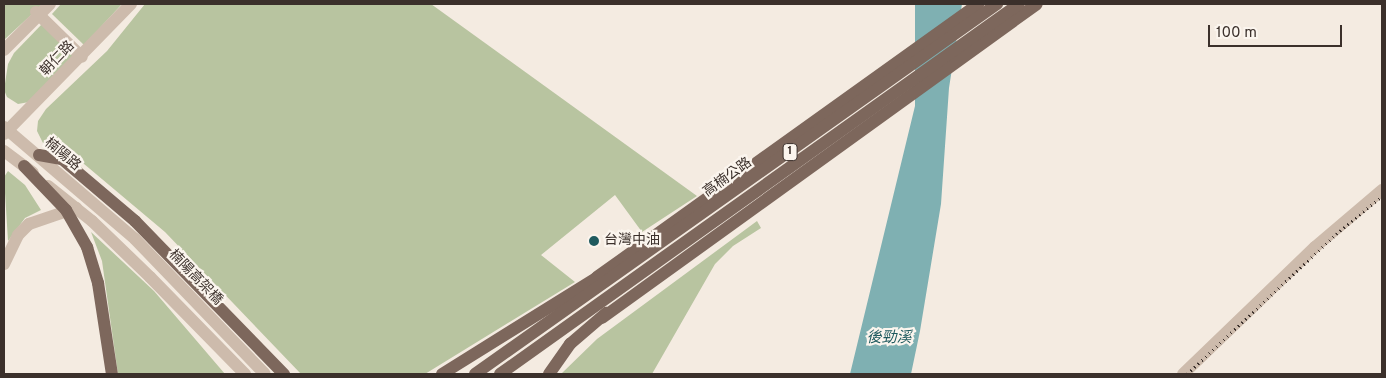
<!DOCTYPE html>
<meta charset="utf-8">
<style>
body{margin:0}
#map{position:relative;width:1386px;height:378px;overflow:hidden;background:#f4ebe1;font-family:Overpass,"Noto Sans TC",sans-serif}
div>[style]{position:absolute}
.green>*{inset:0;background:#b8c4a0}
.water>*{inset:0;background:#7fb0b2}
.minor>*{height:12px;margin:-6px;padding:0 6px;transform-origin:6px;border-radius:6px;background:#cdbbac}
.major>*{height:12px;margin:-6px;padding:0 6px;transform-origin:6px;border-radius:6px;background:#7d675c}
.rail>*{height:2.5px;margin-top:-1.25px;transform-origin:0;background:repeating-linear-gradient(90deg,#3b302b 0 1px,transparent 0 5px)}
.dots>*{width:14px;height:14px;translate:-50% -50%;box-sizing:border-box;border:2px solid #fbf5ee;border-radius:50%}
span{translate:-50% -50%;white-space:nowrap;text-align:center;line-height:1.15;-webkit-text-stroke:4.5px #fbf5ee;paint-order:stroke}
.shield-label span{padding:1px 4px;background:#fbf5ee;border:1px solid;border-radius:4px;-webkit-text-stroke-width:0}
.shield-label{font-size:12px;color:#3b302b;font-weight:700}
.street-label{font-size:14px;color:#3b302b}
.poi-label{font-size:14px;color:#3b302b}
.left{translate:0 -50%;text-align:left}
.water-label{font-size:15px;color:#1f5a5e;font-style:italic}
.frame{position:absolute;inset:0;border:5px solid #3b302b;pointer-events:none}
.scale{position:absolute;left:1208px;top:25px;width:134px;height:22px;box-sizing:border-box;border:2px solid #3b302b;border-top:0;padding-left:6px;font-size:15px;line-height:18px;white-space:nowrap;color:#3b302b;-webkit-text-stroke:4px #fbf5ee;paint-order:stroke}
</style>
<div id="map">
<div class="green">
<i style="clip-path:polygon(4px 4px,43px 4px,4px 40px)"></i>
<i style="clip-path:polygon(61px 4px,122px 4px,84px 45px,52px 14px)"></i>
<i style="clip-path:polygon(145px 4px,431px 4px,697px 196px,642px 232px,615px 195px,541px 255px,575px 282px,425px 374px,301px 374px,165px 232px,71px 153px,43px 143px,37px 131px,38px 121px,46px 109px,107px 51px)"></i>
<i style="clip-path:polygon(42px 24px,74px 56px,29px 102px,18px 104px,7px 97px,4px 90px,8px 64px,14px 53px)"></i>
<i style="clip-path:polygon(8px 171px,25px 185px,41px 210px,25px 218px,8px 241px,4px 177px)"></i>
<i style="clip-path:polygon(757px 221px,761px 228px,733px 246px,715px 264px,652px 374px,561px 374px,597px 339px)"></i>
<i style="clip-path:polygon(91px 232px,154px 291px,225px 374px,118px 374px,102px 261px)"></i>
</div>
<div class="water">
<i style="clip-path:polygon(915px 4px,962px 4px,949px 88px,941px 204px,920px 331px,911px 374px,850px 374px,915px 106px)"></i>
</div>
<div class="minor">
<i style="left:36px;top:12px;width:64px;rotate:44.4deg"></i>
<i style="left:4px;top:50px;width:65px;rotate:-45deg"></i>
<i style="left:4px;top:127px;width:172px;rotate:40.5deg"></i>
<i style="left:135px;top:239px;width:187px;rotate:46.1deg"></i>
<i style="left:4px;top:134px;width:182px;rotate:-45.7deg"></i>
<i style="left:4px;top:151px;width:36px;rotate:37deg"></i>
<i style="left:48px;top:186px;width:56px;rotate:38.5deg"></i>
<i style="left:92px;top:221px;width:81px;rotate:44deg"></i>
<i style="left:150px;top:277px;width:136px;rotate:45.6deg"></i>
<i style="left:4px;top:264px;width:32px;rotate:-64deg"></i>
<i style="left:18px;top:235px;width:16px;rotate:-45deg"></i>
<i style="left:29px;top:224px;width:50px;rotate:-18.8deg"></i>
<i style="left:1183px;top:374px;width:183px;rotate:-43.9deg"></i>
<i style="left:1315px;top:247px;width:88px;rotate:-40.4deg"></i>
</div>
<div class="major">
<i style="left:39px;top:155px;width:23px;rotate:10deg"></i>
<i style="left:62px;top:159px;width:96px;rotate:40.3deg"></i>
<i style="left:135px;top:221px;width:214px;rotate:45.8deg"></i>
<i style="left:24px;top:166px;width:61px;rotate:46.3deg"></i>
<i style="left:66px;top:210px;width:43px;rotate:60.4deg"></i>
<i style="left:87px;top:247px;width:38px;rotate:73deg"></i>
<i style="left:98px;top:283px;width:92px;rotate:81.3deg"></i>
<i style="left:597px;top:277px;width:469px;rotate:-35.6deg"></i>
<i style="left:602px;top:318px;width:536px;rotate:-35.82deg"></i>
<i style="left:442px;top:374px;width:191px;rotate:-31.9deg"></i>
<i style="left:475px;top:374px;width:640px;rotate:-35.33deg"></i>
<i style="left:500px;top:374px;width:637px;rotate:-35.49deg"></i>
<i style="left:549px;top:374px;width:37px;rotate:-55deg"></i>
<i style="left:570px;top:344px;width:48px;rotate:-40.7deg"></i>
</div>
<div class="rail">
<i style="left:1187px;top:374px;width:204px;rotate:-43.2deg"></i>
<i style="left:1336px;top:234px;width:60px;rotate:-39.6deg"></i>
</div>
<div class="dots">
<i style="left:594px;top:241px;background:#1f5a5e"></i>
</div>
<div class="shield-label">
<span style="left:790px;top:152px">1</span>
</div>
<div class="street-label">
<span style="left:58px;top:59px;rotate:-46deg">朝仁路</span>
<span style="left:62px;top:155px;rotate:40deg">楠陽路</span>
<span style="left:728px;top:178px;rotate:-36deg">高楠公路</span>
<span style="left:195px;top:278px;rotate:46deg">楠陽高架橋</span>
</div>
<div class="poi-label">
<span class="left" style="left:604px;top:241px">台灣中油</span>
</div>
<div class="water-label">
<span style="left:889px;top:339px">後勁溪</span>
</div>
<div class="frame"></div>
<div class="scale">100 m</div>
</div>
